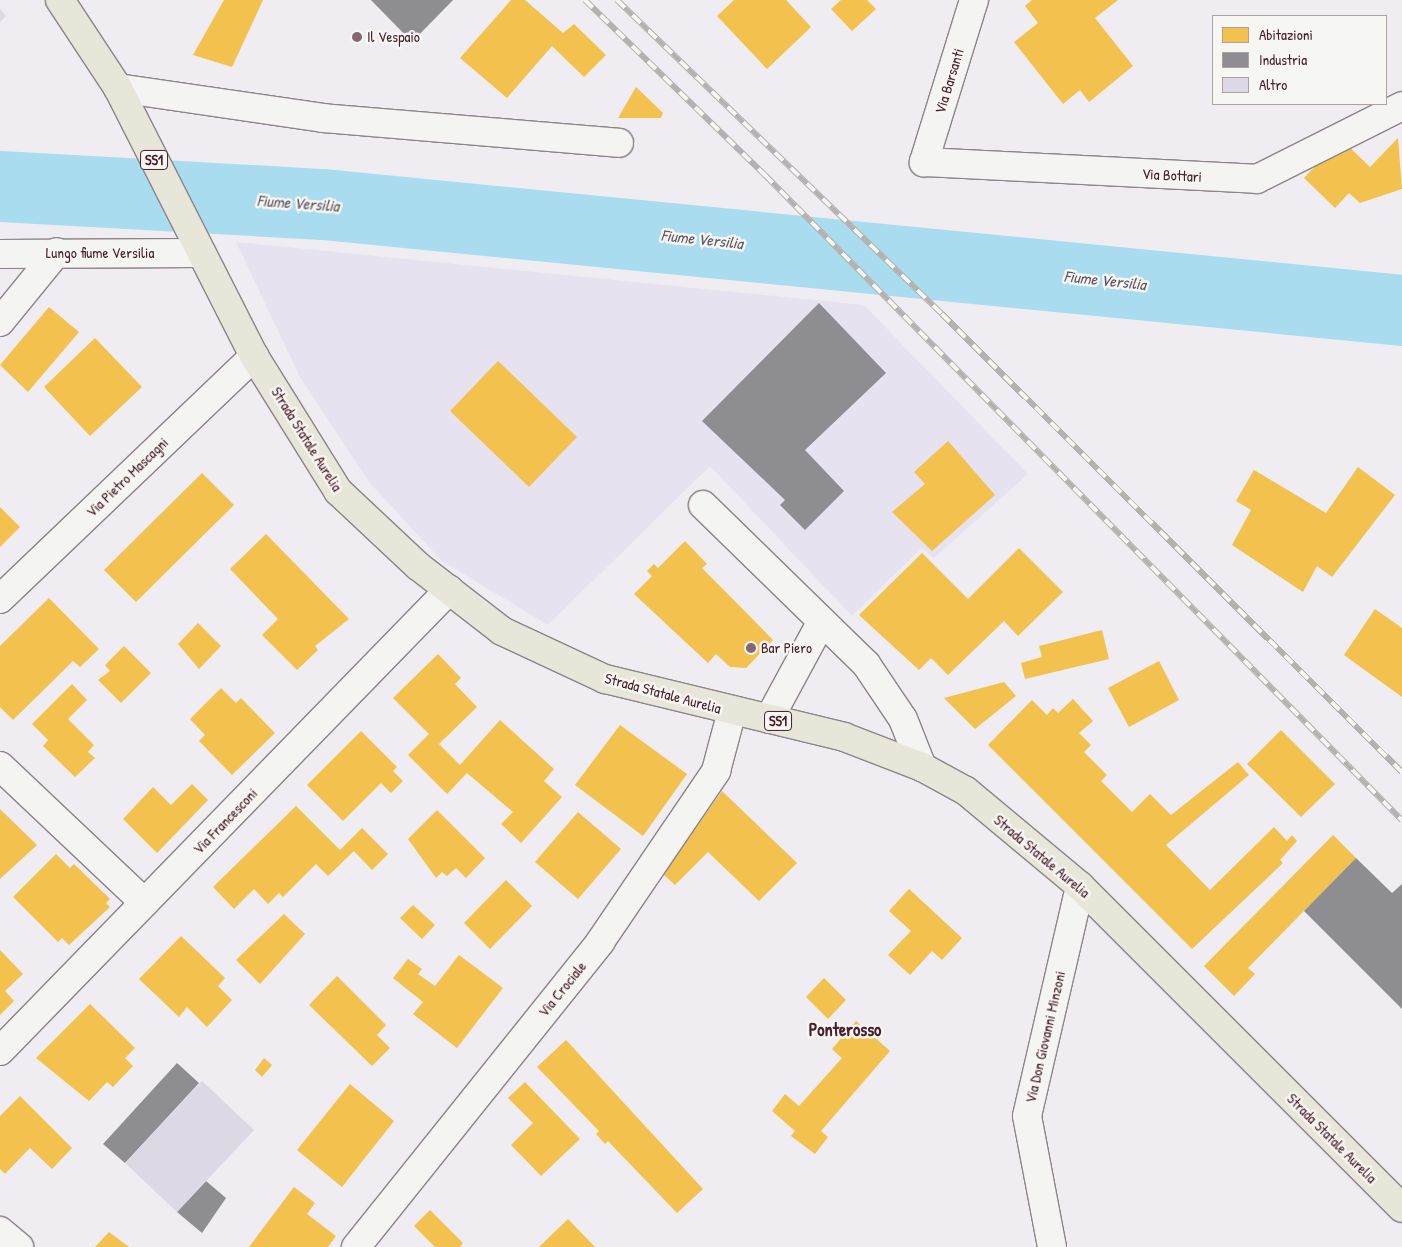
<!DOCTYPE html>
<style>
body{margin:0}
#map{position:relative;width:1402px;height:1247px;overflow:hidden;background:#efedf2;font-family:"Patrick Hand",sans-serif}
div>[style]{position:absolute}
.built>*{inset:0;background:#e6e2ef}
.homes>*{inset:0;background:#f2c14e}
.industry>*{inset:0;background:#8d8d92}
.river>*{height:71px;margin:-35.5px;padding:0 35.5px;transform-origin:35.5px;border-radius:35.5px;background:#a9dcee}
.building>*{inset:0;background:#dcd8e4}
.roads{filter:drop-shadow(1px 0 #8d8388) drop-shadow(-1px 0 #8d8388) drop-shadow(0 1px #8d8388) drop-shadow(0 -1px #8d8388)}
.minor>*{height:28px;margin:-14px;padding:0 14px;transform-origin:14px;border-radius:14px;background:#f4f4f3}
.major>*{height:28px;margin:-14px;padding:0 14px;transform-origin:14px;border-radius:14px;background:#e8e5d9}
.rail>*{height:5.5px;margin-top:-2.75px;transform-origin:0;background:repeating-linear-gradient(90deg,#f6f6f2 0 11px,#b5b1b1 0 22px);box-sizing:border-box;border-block:1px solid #b5b1b1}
.dots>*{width:14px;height:14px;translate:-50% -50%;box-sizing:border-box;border:2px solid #f6f6f2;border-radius:50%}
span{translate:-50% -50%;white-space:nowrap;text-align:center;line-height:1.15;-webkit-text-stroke:5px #f6f6f2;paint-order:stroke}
.shield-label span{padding:1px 4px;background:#f6f6f2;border:1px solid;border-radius:4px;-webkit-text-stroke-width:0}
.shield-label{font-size:14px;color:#4a1f2b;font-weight:700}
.poi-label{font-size:15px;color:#4a1f2b}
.left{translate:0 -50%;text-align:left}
.street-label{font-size:15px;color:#4a1f2b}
.water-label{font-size:16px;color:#5e5565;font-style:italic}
.quarter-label{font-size:18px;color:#4a1f2b;font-weight:700}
.legend{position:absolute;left:1212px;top:15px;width:175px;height:90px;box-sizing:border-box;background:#f6f6f2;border:1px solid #b1a0a2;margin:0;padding:6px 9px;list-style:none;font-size:15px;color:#4a1f2b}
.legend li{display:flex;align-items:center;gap:10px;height:25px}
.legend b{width:25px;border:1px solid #b1a0a2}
</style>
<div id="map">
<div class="built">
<i style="clip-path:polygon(236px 242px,864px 305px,1028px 474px,934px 558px,922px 548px,852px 616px,710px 466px,548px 625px,442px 561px,368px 481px,299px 375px)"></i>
</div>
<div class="homes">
<i style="clip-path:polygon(224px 0,263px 0,232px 67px,193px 55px)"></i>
<i style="clip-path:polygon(511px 0,525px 0,563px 33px,574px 24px,606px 55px,584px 77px,552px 46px,507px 98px,460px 58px)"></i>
<i style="clip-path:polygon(734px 0,786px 0,811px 27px,767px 69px,717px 16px)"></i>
<i style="clip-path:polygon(841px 0,867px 0,876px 9px,852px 31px,831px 9px)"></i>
<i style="clip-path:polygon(1032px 0,1118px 0,1095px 18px,1133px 66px,1089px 102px,1080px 90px,1063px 104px,1014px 42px,1038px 23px,1025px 6px)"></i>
<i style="clip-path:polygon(636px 87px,663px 113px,661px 118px,618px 118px)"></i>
<i style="clip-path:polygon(1398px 138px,1402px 189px,1360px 203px,1349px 193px,1335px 208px,1304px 178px,1341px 139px,1370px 167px)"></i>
<i style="clip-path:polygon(49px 307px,79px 332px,28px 392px,0 365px)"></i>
<i style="clip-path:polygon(95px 338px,142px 387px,90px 436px,44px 387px)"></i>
<i style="clip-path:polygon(498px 361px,577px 437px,529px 487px,450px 411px)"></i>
<i style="clip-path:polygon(948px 441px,995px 495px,932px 551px,892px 512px,925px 484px,914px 472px)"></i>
<i style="clip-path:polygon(1358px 467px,1395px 495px,1332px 577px,1317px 566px,1303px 592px,1232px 545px,1251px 510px,1236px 501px,1254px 470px,1326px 513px)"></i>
<i style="clip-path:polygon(202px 473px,234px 505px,136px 602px,104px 570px)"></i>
<i style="clip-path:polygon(0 507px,20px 527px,0 547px)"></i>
<i style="clip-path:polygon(266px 534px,349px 619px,315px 646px,318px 650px,297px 670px,262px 635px,278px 619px,230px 569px)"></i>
<i style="clip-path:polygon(685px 541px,707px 564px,702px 568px,773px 640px,746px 668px,730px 667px,716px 654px,708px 663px,634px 594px,652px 576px,647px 571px,654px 564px,658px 568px)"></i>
<i style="clip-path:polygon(1019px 548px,1063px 592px,1018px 636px,1004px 621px,948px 675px,931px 658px,919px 670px,859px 615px,922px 553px,968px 599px)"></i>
<i style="clip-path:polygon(49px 598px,99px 649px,80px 667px,73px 661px,13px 720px,0 707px,0 646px)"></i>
<i style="clip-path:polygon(1375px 609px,1402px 628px,1402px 697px,1344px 655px)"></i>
<i style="clip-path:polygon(198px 623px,221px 646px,199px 669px,178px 644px)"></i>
<i style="clip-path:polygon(1102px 630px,1109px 659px,1025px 679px,1021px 663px,1042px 657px,1039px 646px)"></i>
<i style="clip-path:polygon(124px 646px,151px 673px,121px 703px,98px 680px,110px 671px,105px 665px)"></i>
<i style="clip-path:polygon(438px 654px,461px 678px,455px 684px,477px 707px,439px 744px,460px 765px,500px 720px,554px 769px,544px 781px,562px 797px,521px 843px,501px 824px,513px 812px,467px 773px,447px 794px,408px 755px,429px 734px,393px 698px)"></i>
<i style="clip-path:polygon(1159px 661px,1179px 700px,1129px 727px,1108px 688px)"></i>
<i style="clip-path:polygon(1004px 682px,1016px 696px,975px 729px,944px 698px)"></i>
<i style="clip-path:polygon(72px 684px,87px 700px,68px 719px,94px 745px,88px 752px,95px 758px,75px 777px,43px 746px,48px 740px,32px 724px)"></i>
<i style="clip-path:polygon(221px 688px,236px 703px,241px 698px,275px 733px,232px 775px,199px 741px,205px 735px,190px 719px)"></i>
<i style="clip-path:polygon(1073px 699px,1093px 721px,1079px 733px,1091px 745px,1084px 752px,1107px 775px,1101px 781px,1132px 812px,1150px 794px,1171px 815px,1238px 762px,1249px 775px,1166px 845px,1210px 890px,1274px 827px,1287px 841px,1292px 835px,1297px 841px,1280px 860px,1283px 863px,1192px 949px,988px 745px,1032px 700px,1047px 715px,1053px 708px,1058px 713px)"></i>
<i style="clip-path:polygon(620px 725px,687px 774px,643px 836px,575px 785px)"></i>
<i style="clip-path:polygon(1281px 730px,1335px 784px,1301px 817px,1247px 764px)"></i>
<i style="clip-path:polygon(361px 731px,397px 767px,393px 771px,403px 781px,391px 793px,381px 783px,343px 821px,307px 785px)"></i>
<i style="clip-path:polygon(192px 784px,208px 800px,157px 853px,123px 819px,153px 787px,171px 805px)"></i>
<i style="clip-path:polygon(722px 791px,797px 863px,759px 901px,708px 852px,675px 885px,663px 874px)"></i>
<i style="clip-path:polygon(296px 806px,340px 850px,362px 828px,388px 854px,372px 870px,354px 851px,328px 876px,316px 864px,283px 897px,279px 893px,268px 904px,254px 889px,234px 909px,213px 887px)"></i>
<i style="clip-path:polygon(0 809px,37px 845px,0 879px)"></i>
<i style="clip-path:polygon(437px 810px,485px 858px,466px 878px,456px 868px,447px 876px,442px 872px,436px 878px,408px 839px)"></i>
<i style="clip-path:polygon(578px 812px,621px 849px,578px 899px,535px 862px)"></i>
<i style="clip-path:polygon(1333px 835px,1356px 858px,1248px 968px,1255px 974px,1234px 996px,1204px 966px)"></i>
<i style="clip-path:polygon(56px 854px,70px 868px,74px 864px,110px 899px,106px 903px,110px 907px,69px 945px,62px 938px,58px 942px,13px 897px)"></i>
<i style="clip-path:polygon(506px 880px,532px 906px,490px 949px,464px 923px)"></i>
<i style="clip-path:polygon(909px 889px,962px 938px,942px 960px,932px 951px,910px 975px,888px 955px,911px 931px,889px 911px)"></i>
<i style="clip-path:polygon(413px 905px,435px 925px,422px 939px,400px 918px)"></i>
<i style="clip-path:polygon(284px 914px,305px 934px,260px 984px,236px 960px)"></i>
<i style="clip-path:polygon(181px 936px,225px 978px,218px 986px,232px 1000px,207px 1027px,187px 1007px,179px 1017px,139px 979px)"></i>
<i style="clip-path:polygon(0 950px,23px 974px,5px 991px,14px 1001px,0 1015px)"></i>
<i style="clip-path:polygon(459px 955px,503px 988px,457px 1048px,413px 1014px,423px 1002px,393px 978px,408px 959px,422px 969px,418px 974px,435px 986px)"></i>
<i style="clip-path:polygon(337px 976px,386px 1025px,377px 1035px,390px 1048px,372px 1066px,309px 1005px)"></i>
<i style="clip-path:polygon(824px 978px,846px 1000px,828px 1019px,806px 997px)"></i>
<i style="clip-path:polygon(90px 1004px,135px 1048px,125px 1058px,133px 1066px,113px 1087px,107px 1082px,89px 1101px,36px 1058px)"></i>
<i style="clip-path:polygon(856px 1021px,890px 1051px,821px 1131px,828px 1137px,815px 1154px,791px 1136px,795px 1131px,772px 1111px,785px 1094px,799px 1106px,842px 1058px,832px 1049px)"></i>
<i style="clip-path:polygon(566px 1040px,703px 1189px,677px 1213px,608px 1141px,605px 1144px,596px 1134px,599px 1131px,537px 1067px)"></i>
<i style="clip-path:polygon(264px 1058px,272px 1065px,262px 1077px,255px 1070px)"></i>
<i style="clip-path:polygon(525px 1082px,580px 1139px,541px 1176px,511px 1145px,533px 1123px,508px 1098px)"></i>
<i style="clip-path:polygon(350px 1084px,394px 1121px,342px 1187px,297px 1150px)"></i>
<i style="clip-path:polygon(20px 1096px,72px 1148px,52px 1169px,30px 1148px,5px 1174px,0 1169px,0 1116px)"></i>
<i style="clip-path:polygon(294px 1187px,315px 1203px,307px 1214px,336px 1236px,328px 1247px,249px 1247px)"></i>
<i style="clip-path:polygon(430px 1210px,463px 1243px,460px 1247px,435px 1247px,414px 1226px)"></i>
<i style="clip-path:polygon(568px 1219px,595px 1247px,539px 1247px)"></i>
<i style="clip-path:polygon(109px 1232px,129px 1247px,95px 1247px)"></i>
</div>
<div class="industry">
<i style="clip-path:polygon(371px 0,453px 0,412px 42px)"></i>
<i style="clip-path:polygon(819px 303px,886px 373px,805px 450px,844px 491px,805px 530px,780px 505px,785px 500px,702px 421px)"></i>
<i style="clip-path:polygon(1356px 858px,1392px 893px,1402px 884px,1402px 1009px,1304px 911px)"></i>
<i style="clip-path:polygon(177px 1063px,199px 1083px,125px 1163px,103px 1144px)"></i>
<i style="clip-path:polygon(206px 1181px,226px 1198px,202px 1233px,177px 1212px)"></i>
</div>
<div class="river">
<i style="left:0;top:186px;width:324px;rotate:3.2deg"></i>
<i style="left:323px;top:204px;width:1084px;rotate:5.61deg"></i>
</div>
<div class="building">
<i style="clip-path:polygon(0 9px,6px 16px,0 22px)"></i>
<i style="clip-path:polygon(202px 1081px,254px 1130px,177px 1212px,125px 1163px)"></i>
</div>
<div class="roads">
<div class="minor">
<i style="left:974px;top:0;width:170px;rotate:107.2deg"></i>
<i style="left:924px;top:162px;width:333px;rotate:2.9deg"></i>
<i style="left:1257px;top:179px;width:162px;rotate:-26.7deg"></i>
<i style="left:118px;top:88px;width:207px;rotate:8.3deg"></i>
<i style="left:323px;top:118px;width:297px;rotate:4.8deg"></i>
<i style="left:0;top:254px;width:201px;rotate:-0.3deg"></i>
<i style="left:0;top:322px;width:90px;rotate:-50.8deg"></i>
<i style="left:703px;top:505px;width:228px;rotate:44.3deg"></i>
<i style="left:866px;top:664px;width:66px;rotate:56.1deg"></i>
<i style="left:903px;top:719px;width:52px;rotate:68.4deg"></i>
<i style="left:0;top:599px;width:352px;rotate:-43.7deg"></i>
<i style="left:769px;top:719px;width:111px;rotate:-61.6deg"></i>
<i style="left:0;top:766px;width:199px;rotate:43.4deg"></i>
<i style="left:0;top:1051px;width:644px;rotate:-45.76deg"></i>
<i style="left:0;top:1231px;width:25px;rotate:40deg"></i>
<i style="left:356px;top:1247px;width:391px;rotate:-51.3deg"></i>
<i style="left:600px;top:942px;width:207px;rotate:-55.8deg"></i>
<i style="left:716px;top:771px;width:62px;rotate:-75.1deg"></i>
<i style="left:1052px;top:1247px;width:133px;rotate:-100.8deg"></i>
<i style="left:1027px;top:1116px;width:236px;rotate:-77deg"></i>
</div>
<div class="major">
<i style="left:60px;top:0;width:105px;rotate:56.6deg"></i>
<i style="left:118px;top:88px;width:301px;rotate:63.1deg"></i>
<i style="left:254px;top:356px;width:159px;rotate:58.1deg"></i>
<i style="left:338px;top:491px;width:110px;rotate:43.2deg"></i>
<i style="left:418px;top:566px;width:106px;rotate:37.7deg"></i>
<i style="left:502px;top:631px;width:114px;rotate:25deg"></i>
<i style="left:605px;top:679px;width:246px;rotate:13.6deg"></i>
<i style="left:844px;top:737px;width:84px;rotate:21deg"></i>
<i style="left:922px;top:767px;width:50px;rotate:28.6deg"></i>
<i style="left:966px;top:791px;width:148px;rotate:39.8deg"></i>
<i style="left:1080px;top:886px;width:455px;rotate:45deg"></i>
</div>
</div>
<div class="rail">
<i style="left:585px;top:0;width:251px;rotate:44.2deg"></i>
<i style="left:765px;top:175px;width:907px;rotate:45.36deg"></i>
<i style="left:617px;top:0;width:452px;rotate:44deg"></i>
<i style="left:942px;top:314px;width:649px;rotate:44.88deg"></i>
</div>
<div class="dots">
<i style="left:357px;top:37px;background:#846771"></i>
<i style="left:751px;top:648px;background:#846771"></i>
</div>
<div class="shield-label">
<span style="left:154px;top:160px">SS1</span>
<span style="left:778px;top:721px">SS1</span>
</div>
<div class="poi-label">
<span class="left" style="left:367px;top:37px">Il Vespaio</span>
<span class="left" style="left:761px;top:648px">Bar Piero</span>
</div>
<div class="street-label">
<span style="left:949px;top:81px;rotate:-73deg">Via Barsanti</span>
<span style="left:1172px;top:175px;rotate:3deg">Via Bottari</span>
<span style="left:100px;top:253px">Lungo fiume Versilia</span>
<span style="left:307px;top:439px;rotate:58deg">Strada Statale Aurelia</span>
<span style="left:127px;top:477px;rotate:-44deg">Via Pietro Mascagni</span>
<span style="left:663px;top:693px;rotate:15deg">Strada Statale Aurelia</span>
<span style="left:225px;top:821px;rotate:-46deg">Via Francesconi</span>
<span style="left:1042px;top:856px;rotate:40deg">Strada Statale Aurelia</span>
<span style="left:562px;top:989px;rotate:-51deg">Via Crociale</span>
<span style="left:1045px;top:1037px;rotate:-77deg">Via Don Giovanni Minzoni</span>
<span style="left:1332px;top:1138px;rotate:45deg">Strada Statale Aurelia</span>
</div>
<div class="water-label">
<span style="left:298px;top:203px;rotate:4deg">Fiume Versilia</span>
<span style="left:702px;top:239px;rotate:6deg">Fiume Versilia</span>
<span style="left:1105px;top:280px;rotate:6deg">Fiume Versilia</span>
</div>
<div class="quarter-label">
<span style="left:845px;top:1030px">Ponterosso</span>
</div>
<ul class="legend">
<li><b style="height:14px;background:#f2c14e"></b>Abitazioni</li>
<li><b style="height:14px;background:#8d8d92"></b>Industria</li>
<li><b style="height:14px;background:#dcd8e4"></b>Altro</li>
</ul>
</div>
